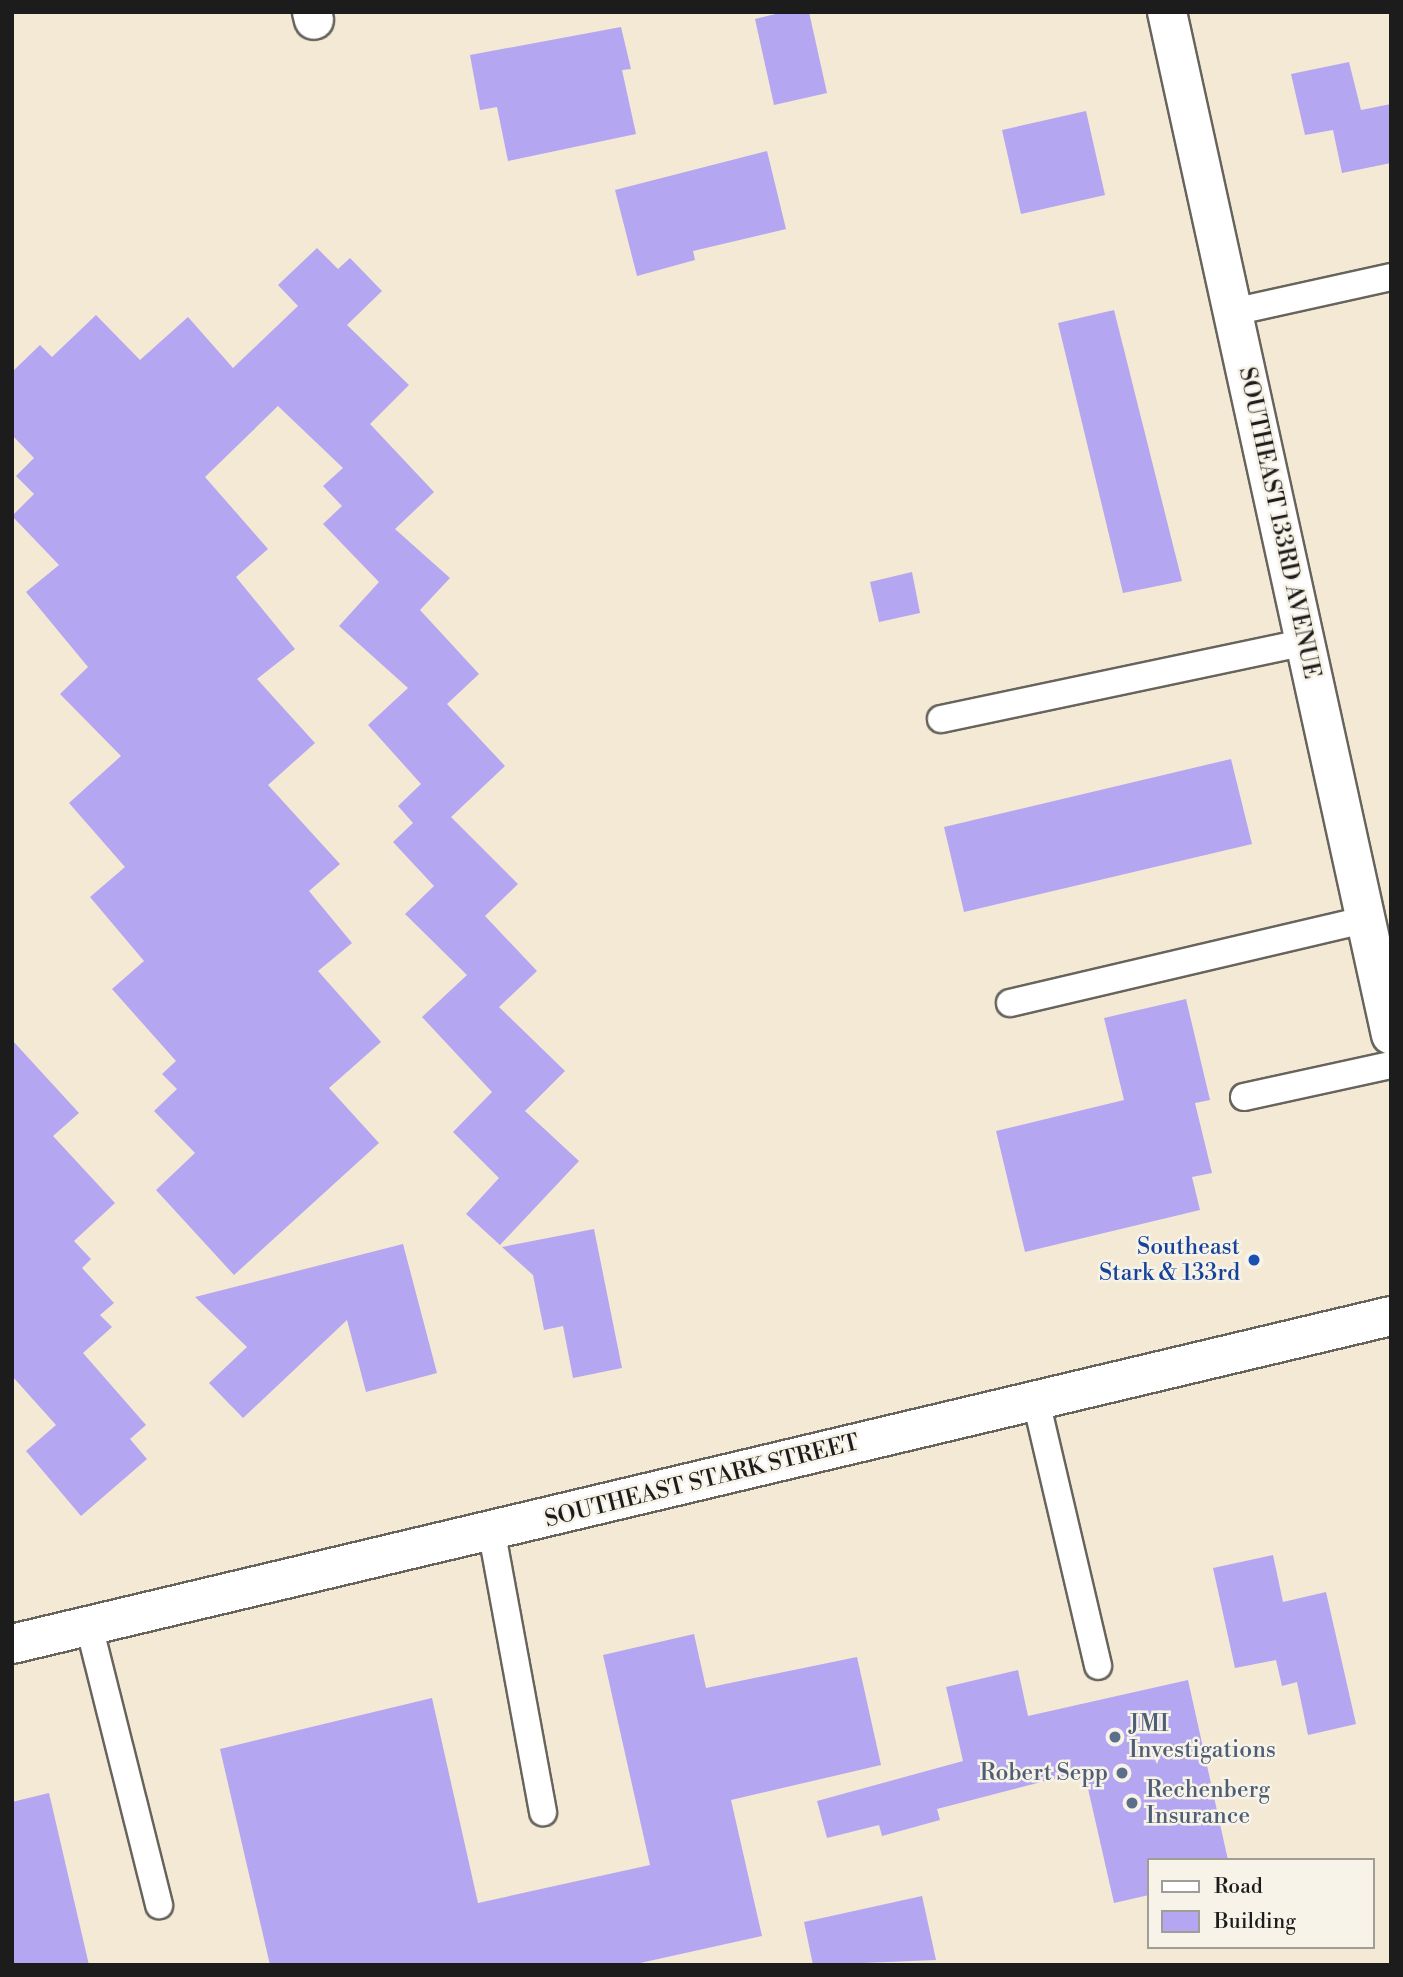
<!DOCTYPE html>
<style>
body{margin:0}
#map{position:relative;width:1403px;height:1977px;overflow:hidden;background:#f3e9d5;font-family:"Libre Bodoni",serif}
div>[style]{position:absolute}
.building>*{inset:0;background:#b5a6f1}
.roads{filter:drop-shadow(2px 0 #67645d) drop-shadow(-2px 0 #67645d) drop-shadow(0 2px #67645d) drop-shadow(0 -2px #67645d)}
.service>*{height:26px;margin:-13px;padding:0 13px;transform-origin:13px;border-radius:13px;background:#fff}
.minor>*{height:38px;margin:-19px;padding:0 19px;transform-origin:19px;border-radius:19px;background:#fff}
.primary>*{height:38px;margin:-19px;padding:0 19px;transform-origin:19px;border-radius:19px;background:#fff}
.dots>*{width:19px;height:19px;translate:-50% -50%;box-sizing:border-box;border:4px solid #f7f3e8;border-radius:50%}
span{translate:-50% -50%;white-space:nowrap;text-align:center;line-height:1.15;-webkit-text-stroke:5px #f7f3e8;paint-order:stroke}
.street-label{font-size:23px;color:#1c1c1c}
.transit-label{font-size:23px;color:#164399}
.right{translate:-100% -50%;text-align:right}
.service-label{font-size:23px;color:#4e5e75}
.left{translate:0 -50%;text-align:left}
.frame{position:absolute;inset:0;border:14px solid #1c1c1c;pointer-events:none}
.legend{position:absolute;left:1147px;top:1858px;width:228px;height:91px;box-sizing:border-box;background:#f7f3e8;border:2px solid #9f9d96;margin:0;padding:9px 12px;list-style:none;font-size:21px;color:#1c1c1c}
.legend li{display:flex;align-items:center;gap:14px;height:35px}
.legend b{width:35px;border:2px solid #9f9d96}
</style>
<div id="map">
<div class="building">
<i style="clip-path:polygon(784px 12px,809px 12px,827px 93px,774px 105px,755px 19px)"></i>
<i style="clip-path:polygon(621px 27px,631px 69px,622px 70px,636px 134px,508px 161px,497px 107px,480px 110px,470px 55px)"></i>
<i style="clip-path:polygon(1349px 62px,1361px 110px,1391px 104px,1391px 163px,1342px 173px,1333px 130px,1305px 135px,1291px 74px)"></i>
<i style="clip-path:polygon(1086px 111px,1105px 195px,1021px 214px,1002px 130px)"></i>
<i style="clip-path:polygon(767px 151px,786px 229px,693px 251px,695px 260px,637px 276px,615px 190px)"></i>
<i style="clip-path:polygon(317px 248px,338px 269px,350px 258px,382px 291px,347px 325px,409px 385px,370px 424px,434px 492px,395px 529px,450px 578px,420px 610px,479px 674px,447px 704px,505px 766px,451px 817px,518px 884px,485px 916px,537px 971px,499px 1007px,565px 1071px,525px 1111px,579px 1161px,500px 1245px,466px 1214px,499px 1178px,453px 1132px,492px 1092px,422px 1017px,467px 975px,405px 914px,434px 886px,393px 842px,413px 823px,398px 806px,421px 784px,368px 725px,408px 688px,339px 626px,379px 582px,323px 524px,342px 506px,323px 486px,343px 468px,278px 406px,205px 477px,268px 549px,236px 577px,295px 649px,257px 679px,315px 743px,268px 785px,340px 864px,309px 891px,352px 943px,318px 971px,381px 1042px,329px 1088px,379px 1143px,234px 1275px,156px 1190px,195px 1153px,154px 1111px,177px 1089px,162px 1074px,176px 1061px,112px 989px,144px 961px,90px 897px,125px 867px,69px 803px,121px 756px,60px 694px,88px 667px,26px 592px,59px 565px,12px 516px,34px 494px,16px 476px,34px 458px,12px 435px,12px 372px,40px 345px,52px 357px,96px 315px,140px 360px,188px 317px,233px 368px,298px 306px,278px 285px)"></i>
<i style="clip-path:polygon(1114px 310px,1182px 581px,1123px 593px,1058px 323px)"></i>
<i style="clip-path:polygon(912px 572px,920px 613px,879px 622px,870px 582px)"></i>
<i style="clip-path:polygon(1231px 759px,1252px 844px,964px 912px,944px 827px)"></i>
<i style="clip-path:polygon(1186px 999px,1210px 1100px,1195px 1103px,1212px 1173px,1192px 1177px,1200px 1210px,1025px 1252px,996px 1131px,1124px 1100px,1104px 1018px)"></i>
<i style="clip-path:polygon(12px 1040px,79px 1113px,53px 1136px,115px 1203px,74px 1241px,91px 1259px,82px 1268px,114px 1303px,100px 1315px,112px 1327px,83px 1353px,146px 1425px,130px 1439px,147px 1459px,81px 1516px,26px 1451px,56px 1425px,12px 1376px)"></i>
<i style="clip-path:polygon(594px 1229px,622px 1368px,573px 1378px,563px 1326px,544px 1330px,533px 1275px,502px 1247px)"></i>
<i style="clip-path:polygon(403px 1244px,437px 1373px,366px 1392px,347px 1320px,243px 1418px,209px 1383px,247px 1347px,195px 1297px)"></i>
<i style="clip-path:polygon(1273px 1555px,1283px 1602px,1326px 1592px,1356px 1724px,1308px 1735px,1297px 1682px,1282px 1686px,1276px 1660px,1235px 1668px,1213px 1568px)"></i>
<i style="clip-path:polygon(694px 1634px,706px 1688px,857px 1657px,881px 1765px,731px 1800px,762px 1936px,631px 1965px,270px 1965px,220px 1749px,432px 1698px,478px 1903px,650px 1865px,603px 1655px)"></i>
<i style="clip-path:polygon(1018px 1670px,1028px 1716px,1188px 1680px,1228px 1860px,1149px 1860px,1149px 1895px,1114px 1903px,1084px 1771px,937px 1809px,940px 1820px,882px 1836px,879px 1825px,827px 1838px,817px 1801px,963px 1761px,946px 1687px)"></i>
<i style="clip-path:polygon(49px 1793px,89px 1965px,12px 1965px,12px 1802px)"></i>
<i style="clip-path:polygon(922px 1896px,936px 1960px,813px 1965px,804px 1922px)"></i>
</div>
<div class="roads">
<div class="service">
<i style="left:1233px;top:312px;width:162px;rotate:-12.5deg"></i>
<i style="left:941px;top:719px;width:372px;rotate:-11.9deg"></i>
<i style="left:1010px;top:1003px;width:364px;rotate:-13.2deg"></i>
<i style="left:1244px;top:1097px;width:150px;rotate:-12.3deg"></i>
<i style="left:1036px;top:1401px;width:272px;rotate:76.8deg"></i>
<i style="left:492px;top:1534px;width:283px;rotate:79.6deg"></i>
<i style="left:89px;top:1626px;width:288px;rotate:75.9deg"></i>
</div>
<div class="minor">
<i style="left:312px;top:12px;width:8px;rotate:76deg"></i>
<i style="left:1167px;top:12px;width:1047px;rotate:77.65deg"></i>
</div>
<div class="primary">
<i style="left:12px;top:1644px;width:1417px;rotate:-13.38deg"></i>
</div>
</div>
<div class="dots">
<i style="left:1254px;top:1260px;background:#1a4fb4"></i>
<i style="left:1115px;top:1737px;background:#5c6f8a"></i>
<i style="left:1122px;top:1773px;background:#5c6f8a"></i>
<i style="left:1132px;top:1803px;background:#5c6f8a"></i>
</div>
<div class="street-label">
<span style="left:1279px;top:523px;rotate:78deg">SOUTHEAST 133RD AVENUE</span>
<span style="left:702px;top:1481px;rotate:-14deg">SOUTHEAST STARK STREET</span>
</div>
<div class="transit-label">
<span class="right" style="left:1240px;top:1260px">Southeast<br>Stark &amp; 133rd</span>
</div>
<div class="service-label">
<span class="left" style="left:1129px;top:1737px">JMI<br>Investigations</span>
<span class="right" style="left:1108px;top:1773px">Robert Sepp</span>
<span class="left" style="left:1146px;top:1803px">Rechenberg<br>Insurance</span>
</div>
<div class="frame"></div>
<ul class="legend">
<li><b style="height:9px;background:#fff"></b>Road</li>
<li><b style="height:19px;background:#b5a6f1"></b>Building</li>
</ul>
</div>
